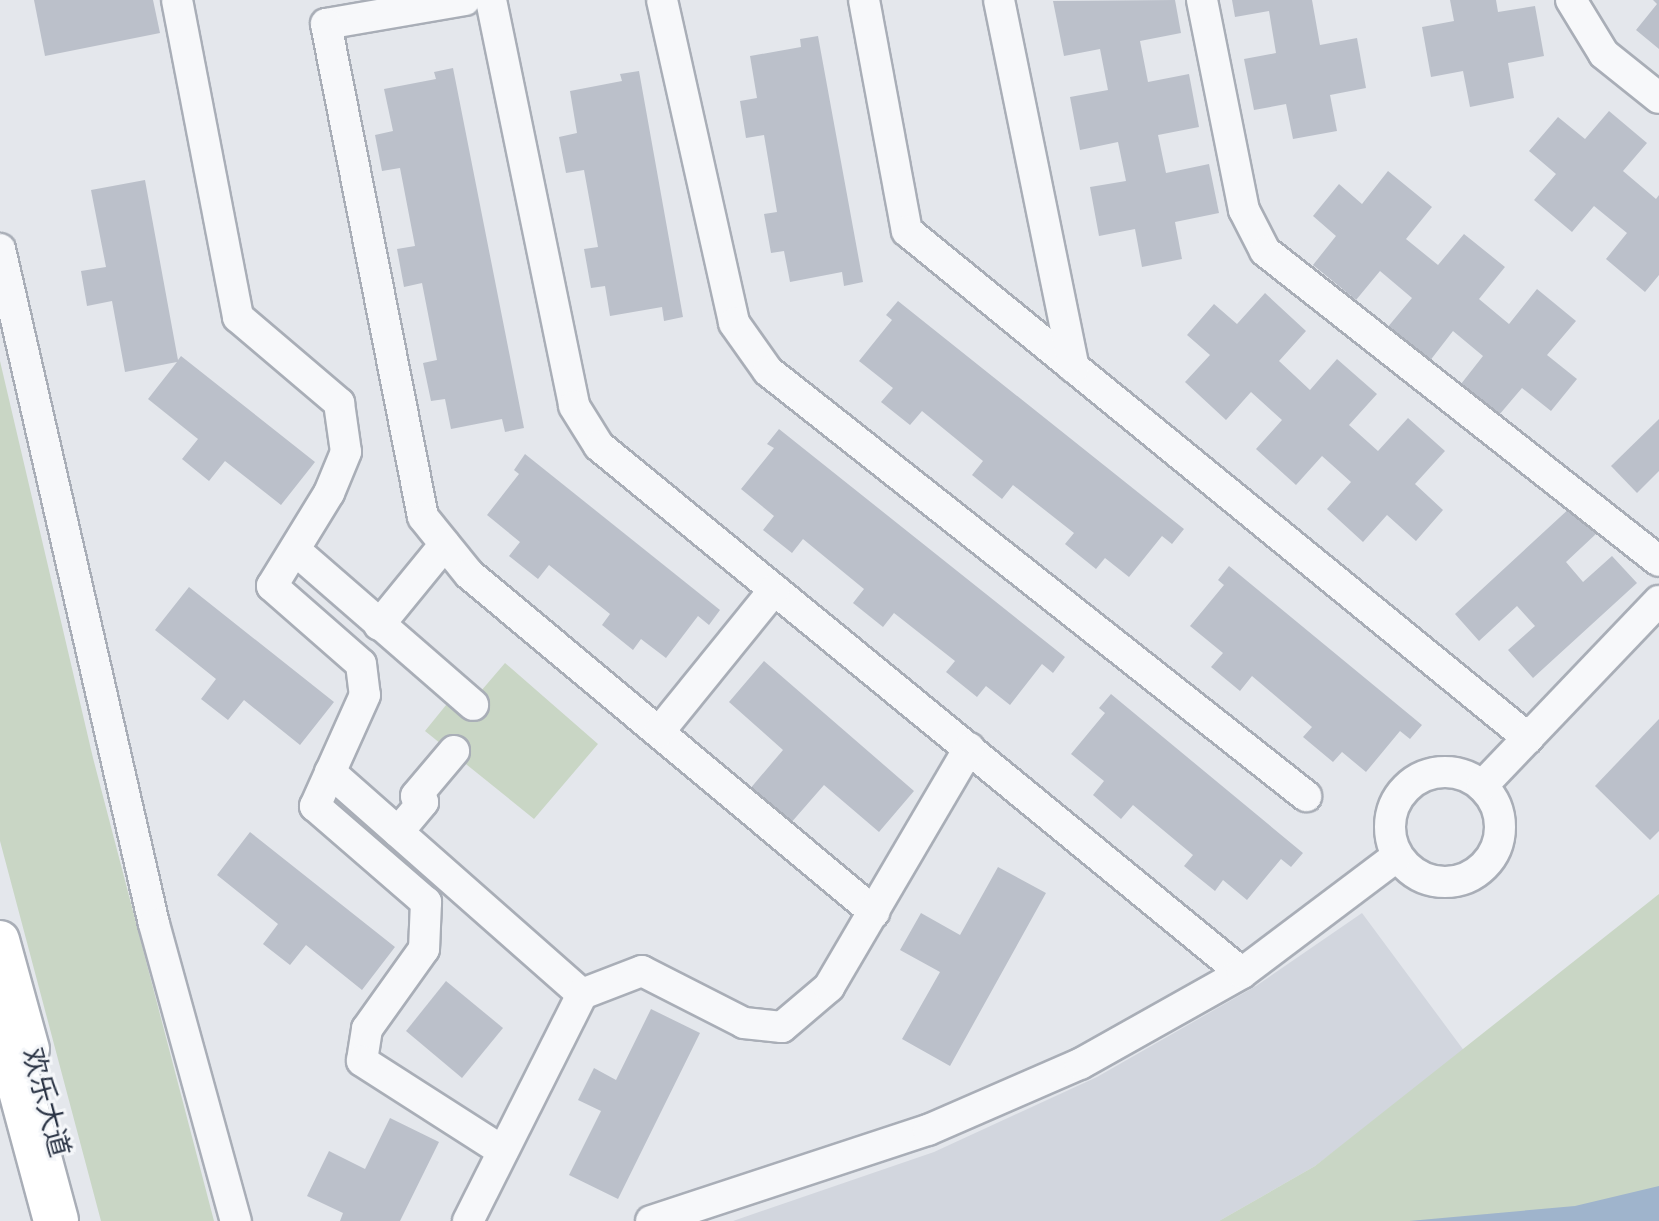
<!DOCTYPE html>
<meta charset="utf-8">
<style>
body{margin:0}
#map{position:relative;width:1659px;height:1221px;overflow:hidden;background:#e4e7ec;font-family:"Alegreya Sans","Noto Sans SC",sans-serif}
div>[style]{position:absolute}
.built>*{inset:0;background:#d2d6de}
.green>*{inset:0;background:#c9d6c5}
.water>*{inset:0;background:#9fb4cc}
.building>*{inset:0;background:#bbc0ca}
.roads{filter:drop-shadow(2px 0 #a9aeb7) drop-shadow(-2px 0 #a9aeb7) drop-shadow(0 2px #a9aeb7) drop-shadow(0 -2px #a9aeb7)}
.minor>*{height:30px;margin:-15px;padding:0 15px;transform-origin:15px;border-radius:15px;background:#f7f8fa}
.minor>.ring{margin:-15px;padding:0;box-sizing:content-box;background:none;border:30px solid #f7f8fa;border-radius:50%}
.major>*{height:38px;margin:-19px;padding:0 19px;transform-origin:19px;border-radius:19px;background:#fff}
.highway>*{height:44px;margin:-22px;padding:0 22px;transform-origin:22px;border-radius:22px;background:#fff}
span{translate:-50% -50%;white-space:nowrap;text-align:center;line-height:1.15;-webkit-text-stroke:6px #f4f6f9;paint-order:stroke}
.street-label{font-size:28px;color:#2b3445}
</style>
<div id="map">
<div class="built">
<i style="clip-path:polygon(1362px 913px,1465px 1052px,1315px 1166px,1219px 1221px,733px 1221px,934px 1152px,1097px 1077px,1256px 986px)"></i>
</div>
<div class="green">
<i style="clip-path:polygon(0 361px,93px 758px,214px 1221px,101px 1221px,0 841px)"></i>
<i style="clip-path:polygon(505px 663px,598px 744px,534px 819px,425px 731px,455px 694px,469px 705px)"></i>
<i style="clip-path:polygon(1659px 894px,1659px 1221px,1219px 1221px,1315px 1166px)"></i>
</div>
<div class="water">
<i style="clip-path:polygon(1659px 1186px,1659px 1221px,1409px 1221px,1575px 1206px)"></i>
</div>
<div class="building">
<i style="clip-path:polygon(34px 0,153px 0,160px 33px,45px 56px)"></i>
<i style="clip-path:polygon(1175px 0,1181px 33px,1140px 41px,1148px 82px,1189px 74px,1199px 127px,1158px 135px,1166px 173px,1209px 164px,1219px 213px,1175px 222px,1182px 259px,1142px 267px,1135px 229px,1099px 236px,1090px 187px,1126px 181px,1118px 142px,1080px 150px,1070px 97px,1108px 90px,1100px 49px,1064px 56px,1053px 1px)"></i>
<i style="clip-path:polygon(1232px 0,1312px 0,1320px 45px,1357px 38px,1366px 88px,1330px 95px,1337px 131px,1293px 139px,1286px 104px,1254px 110px,1244px 59px,1276px 53px,1269px 11px,1235px 17px)"></i>
<i style="clip-path:polygon(1450px 0,1496px 0,1498px 12px,1535px 6px,1544px 56px,1508px 63px,1514px 98px,1470px 107px,1463px 71px,1431px 77px,1422px 27px,1454px 21px)"></i>
<i style="clip-path:polygon(1653px 0,1659px 0,1659px 49px,1636px 30px,1657px 4px)"></i>
<i style="clip-path:polygon(818px 36px,863px 282px,844px 286px,842px 272px,790px 282px,784px 251px,771px 253px,764px 214px,777px 212px,764px 135px,746px 138px,740px 101px,757px 98px,750px 56px,801px 47px,800px 39px)"></i>
<i style="clip-path:polygon(453px 68px,524px 428px,505px 432px,502px 419px,451px 429px,445px 399px,431px 401px,423px 363px,437px 360px,422px 283px,404px 287px,397px 249px,415px 246px,400px 168px,382px 171px,375px 135px,393px 131px,384px 89px,436px 79px,434px 72px)"></i>
<i style="clip-path:polygon(639px 71px,683px 317px,664px 321px,662px 307px,610px 316px,605px 286px,591px 288px,584px 249px,598px 247px,584px 170px,566px 173px,559px 137px,577px 133px,570px 91px,622px 81px,620px 74px)"></i>
<i style="clip-path:polygon(1609px 111px,1647px 143px,1623px 171px,1656px 199px,1659px 195px,1659px 275px,1645px 292px,1606px 259px,1627px 233px,1594px 206px,1572px 232px,1534px 200px,1556px 174px,1529px 151px,1558px 117px,1585px 139px)"></i>
<i style="clip-path:polygon(1388px 171px,1432px 207px,1406px 239px,1438px 265px,1464px 234px,1505px 267px,1479px 299px,1509px 324px,1537px 289px,1576px 321px,1547px 355px,1577px 379px,1551px 411px,1522px 388px,1499px 415px,1461px 384px,1483px 356px,1453px 331px,1429px 362px,1387px 328px,1412px 298px,1380px 271px,1356px 300px,1313px 265px,1336px 236px,1313px 216px,1339px 184px,1362px 204px)"></i>
<i style="clip-path:polygon(145px 180px,178px 360px,181px 356px,315px 462px,281px 505px,225px 461px,209px 481px,182px 459px,198px 439px,148px 399px,177px 362px,125px 372px,112px 301px,87px 306px,81px 271px,106px 267px,91px 190px)"></i>
<i style="clip-path:polygon(1265px 293px,1306px 331px,1279px 361px,1310px 390px,1337px 359px,1377px 394px,1349px 425px,1378px 451px,1408px 418px,1445px 451px,1415px 484px,1443px 510px,1416px 541px,1387px 515px,1363px 542px,1327px 509px,1351px 482px,1322px 456px,1296px 485px,1256px 449px,1282px 420px,1251px 392px,1226px 420px,1185px 382px,1210px 355px,1187px 335px,1214px 304px,1237px 324px)"></i>
<i style="clip-path:polygon(898px 301px,1184px 529px,1172px 544px,1162px 536px,1129px 577px,1105px 558px,1096px 569px,1065px 544px,1074px 533px,1013px 485px,1002px 499px,972px 475px,983px 461px,922px 411px,910px 425px,881px 402px,893px 388px,859px 361px,892px 320px,886px 315px)"></i>
<i style="clip-path:polygon(1659px 419px,1659px 471px,1637px 493px,1611px 466px)"></i>
<i style="clip-path:polygon(779px 429px,1065px 657px,1053px 673px,1042px 664px,1010px 705px,986px 686px,977px 697px,946px 672px,955px 661px,894px 613px,883px 627px,853px 603px,864px 589px,803px 539px,792px 553px,763px 530px,774px 516px,741px 489px,774px 448px,767px 444px)"></i>
<i style="clip-path:polygon(525px 454px,720px 610px,709px 625px,698px 616px,666px 658px,641px 639px,633px 650px,602px 625px,610px 614px,549px 565px,538px 579px,509px 556px,520px 542px,487px 515px,519px 474px,514px 470px)"></i>
<i style="clip-path:polygon(1572px 506px,1597px 533px,1566px 562px,1583px 582px,1612px 556px,1637px 583px,1533px 678px,1508px 650px,1535px 626px,1517px 606px,1479px 641px,1455px 614px)"></i>
<i style="clip-path:polygon(1229px 566px,1422px 725px,1410px 739px,1400px 731px,1366px 772px,1342px 752px,1333px 762px,1303px 737px,1312px 727px,1252px 676px,1240px 691px,1211px 667px,1223px 653px,1190px 626px,1224px 585px,1218px 580px)"></i>
<i style="clip-path:polygon(189px 587px,334px 702px,300px 745px,244px 700px,228px 720px,201px 699px,216px 679px,155px 630px)"></i>
<i style="clip-path:polygon(764px 661px,914px 791px,879px 832px,824px 785px,790px 824px,749px 790px,783px 750px,729px 702px)"></i>
<i style="clip-path:polygon(1111px 694px,1303px 853px,1291px 867px,1281px 859px,1247px 900px,1223px 880px,1215px 891px,1184px 866px,1193px 855px,1133px 805px,1121px 819px,1093px 795px,1104px 781px,1071px 754px,1105px 713px,1099px 708px)"></i>
<i style="clip-path:polygon(1659px 719px,1659px 831px,1650px 840px,1595px 786px)"></i>
<i style="clip-path:polygon(250px 832px,395px 947px,362px 990px,306px 945px,290px 965px,263px 944px,278px 924px,217px 875px)"></i>
<i style="clip-path:polygon(998px 867px,1046px 893px,950px 1066px,902px 1039px,940px 972px,900px 950px,921px 913px,960px 935px)"></i>
<i style="clip-path:polygon(446px 981px,503px 1028px,462px 1078px,406px 1031px)"></i>
<i style="clip-path:polygon(651px 1009px,700px 1033px,618px 1199px,569px 1175px,601px 1111px,578px 1100px,594px 1068px,616px 1080px)"></i>
<i style="clip-path:polygon(390px 1118px,439px 1142px,400px 1221px,340px 1221px,343px 1213px,307px 1196px,329px 1151px,365px 1169px)"></i>
</div>
<div class="roads">
<div class="minor">
<i style="left:177px;top:0;width:323px;rotate:79.1deg"></i>
<i style="left:238px;top:317px;width:133px;rotate:40.4deg"></i>
<i style="left:339px;top:403px;width:49px;rotate:81.9deg"></i>
<i style="left:346px;top:452px;width:44px;rotate:112.5deg"></i>
<i style="left:329px;top:493px;width:109px;rotate:121.5deg"></i>
<i style="left:272px;top:586px;width:118px;rotate:41.2deg"></i>
<i style="left:361px;top:664px;width:31px;rotate:83deg"></i>
<i style="left:365px;top:695px;width:122px;rotate:114.2deg"></i>
<i style="left:315px;top:806px;width:147px;rotate:40.9deg"></i>
<i style="left:426px;top:902px;width:47px;rotate:92.4deg"></i>
<i style="left:424px;top:949px;width:98px;rotate:125.5deg"></i>
<i style="left:367px;top:1029px;width:32px;rotate:99deg"></i>
<i style="left:362px;top:1061px;width:167px;rotate:32.6deg"></i>
<i style="left:465px;top:0;width:141px;rotate:170.2deg"></i>
<i style="left:326px;top:24px;width:502px;rotate:78.87deg"></i>
<i style="left:423px;top:517px;width:73px;rotate:51.1deg"></i>
<i style="left:469px;top:574px;width:528px;rotate:39.85deg"></i>
<i style="left:491px;top:0;width:414px;rotate:78.4deg"></i>
<i style="left:574px;top:406px;width:47px;rotate:58deg"></i>
<i style="left:599px;top:446px;width:831px;rotate:39.34deg"></i>
<i style="left:662px;top:0;width:331px;rotate:77.4deg"></i>
<i style="left:734px;top:323px;width:59px;rotate:54.7deg"></i>
<i style="left:768px;top:371px;width:686px;rotate:38.31deg"></i>
<i style="left:864px;top:0;width:235px;rotate:79.5deg"></i>
<i style="left:907px;top:231px;width:802px;rotate:39.23deg"></i>
<i style="left:999px;top:0;width:375px;rotate:78.5deg"></i>
<i style="left:1202px;top:0;width:214px;rotate:78.7deg"></i>
<i style="left:1244px;top:210px;width:46px;rotate:62.9deg"></i>
<i style="left:1265px;top:251px;width:501px;rotate:38.2deg"></i>
<i style="left:1571px;top:0;width:63px;rotate:58.6deg"></i>
<i style="left:1604px;top:54px;width:70px;rotate:38.7deg"></i>
<i style="left:0;top:249px;width:692px;rotate:77.15deg"></i>
<i style="left:154px;top:924px;width:308px;rotate:74.6deg"></i>
<i style="left:295px;top:550px;width:236px;rotate:41deg"></i>
<i style="left:379px;top:625px;width:104px;rotate:-50.8deg"></i>
<i style="left:659px;top:732px;width:183px;rotate:-51deg"></i>
<i class="ring" style="left:1390px;top:772px;width:80px;height:80px"></i>
<i style="left:330px;top:772px;width:336px;rotate:41.4deg"></i>
<i style="left:1482px;top:786px;width:256px;rotate:-46.3deg"></i>
<i style="left:398px;top:832px;width:39px;rotate:-50deg"></i>
<i style="left:423px;top:802px;width:9px;rotate:-139deg"></i>
<i style="left:416px;top:796px;width:59px;rotate:-49.8deg"></i>
<i style="left:468px;top:1221px;width:254px;rotate:-63.3deg"></i>
<i style="left:582px;top:994px;width:64px;rotate:-21deg"></i>
<i style="left:642px;top:971px;width:114px;rotate:27deg"></i>
<i style="left:744px;top:1023px;width:38px;rotate:6deg"></i>
<i style="left:782px;top:1027px;width:62px;rotate:-40.4deg"></i>
<i style="left:829px;top:987px;width:277px;rotate:-59.6deg"></i>
<i style="left:651px;top:1221px;width:292px;rotate:-18.2deg"></i>
<i style="left:928px;top:1130px;width:166px;rotate:-23.5deg"></i>
<i style="left:1080px;top:1064px;width:186px;rotate:-29.3deg"></i>
<i style="left:1242px;top:973px;width:194px;rotate:-37deg"></i>
</div>
<div class="major">
<i style="left:0;top:940px;width:113px;rotate:74.6deg"></i>
</div>
<div class="highway">
<i style="left:0;top:1013px;width:215px;rotate:74.9deg"></i>
</div>
</div>
<div class="street-label">
<span style="left:45px;top:1103px;rotate:75deg">欢乐大道</span>
</div>
</div>
